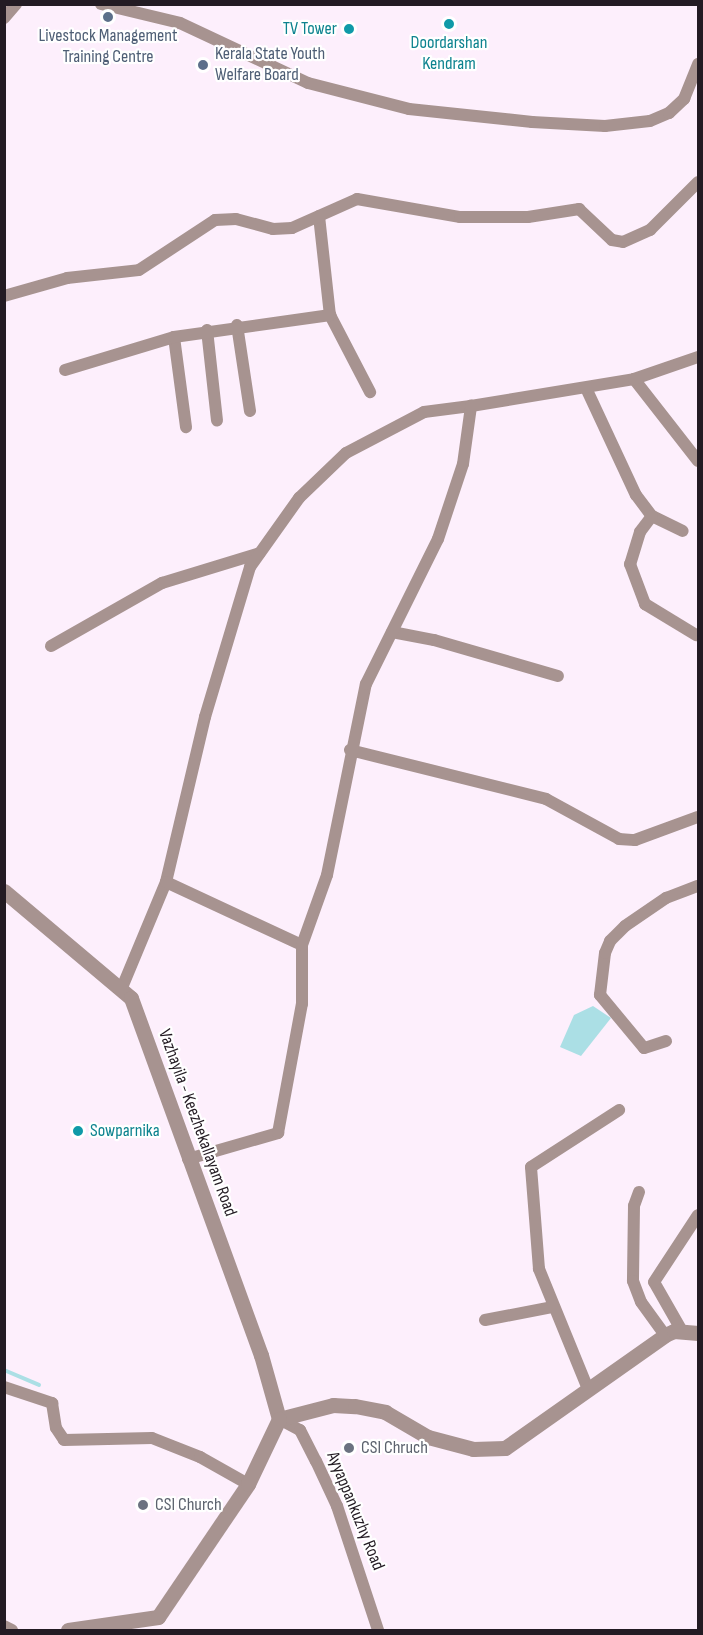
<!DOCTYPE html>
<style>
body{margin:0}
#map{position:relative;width:703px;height:1635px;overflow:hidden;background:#fdeffc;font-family:"Sofia Sans Condensed",sans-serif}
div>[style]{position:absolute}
.water>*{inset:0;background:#abdfe5}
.stream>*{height:4px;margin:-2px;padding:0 2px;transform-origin:2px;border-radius:2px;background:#abdfe5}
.minor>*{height:12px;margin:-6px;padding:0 6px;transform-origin:6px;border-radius:6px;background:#a79390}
.tertiary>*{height:15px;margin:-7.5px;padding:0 7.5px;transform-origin:7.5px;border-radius:7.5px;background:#a79390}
.dots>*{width:16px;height:16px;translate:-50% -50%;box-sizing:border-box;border:3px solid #fff;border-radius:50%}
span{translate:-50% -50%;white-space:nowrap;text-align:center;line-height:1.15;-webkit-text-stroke:4.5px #fff;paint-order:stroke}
.culture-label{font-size:18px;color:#0d838f}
.right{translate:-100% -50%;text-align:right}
.left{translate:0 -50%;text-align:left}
.service-label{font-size:18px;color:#4e5e75}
.street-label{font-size:18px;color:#231b23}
.worship-label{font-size:18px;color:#5b616d}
.frame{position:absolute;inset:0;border:6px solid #231b23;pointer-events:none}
</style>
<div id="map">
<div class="water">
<i style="clip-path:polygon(593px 1006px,611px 1018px,581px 1056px,560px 1047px,574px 1015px)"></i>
</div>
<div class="stream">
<i style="left:4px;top:1370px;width:38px;rotate:23deg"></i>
</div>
<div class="minor">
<i style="left:101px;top:4px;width:81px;rotate:13.5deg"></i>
<i style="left:180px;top:23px;width:141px;rotate:25.1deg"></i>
<i style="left:308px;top:83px;width:104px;rotate:14.4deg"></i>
<i style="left:409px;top:109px;width:124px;rotate:6deg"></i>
<i style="left:532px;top:122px;width:73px;rotate:3.1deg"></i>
<i style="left:605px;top:126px;width:45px;rotate:-6.3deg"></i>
<i style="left:650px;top:121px;width:21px;rotate:-23deg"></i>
<i style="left:669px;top:113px;width:21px;rotate:-43deg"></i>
<i style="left:684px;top:99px;width:38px;rotate:-68deg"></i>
<i style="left:4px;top:18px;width:18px;rotate:-49deg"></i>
<i style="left:319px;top:216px;width:100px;rotate:83.7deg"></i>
<i style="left:330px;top:315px;width:87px;rotate:62.5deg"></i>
<i style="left:4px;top:296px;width:66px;rotate:-15.9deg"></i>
<i style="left:67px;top:278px;width:72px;rotate:-6.3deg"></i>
<i style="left:139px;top:270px;width:91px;rotate:-33.3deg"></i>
<i style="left:215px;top:220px;width:21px;rotate:-3deg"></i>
<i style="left:236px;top:219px;width:38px;rotate:15deg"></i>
<i style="left:273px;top:229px;width:19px;rotate:-3deg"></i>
<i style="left:292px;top:228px;width:71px;rotate:-24deg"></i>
<i style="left:357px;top:199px;width:105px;rotate:9.9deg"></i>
<i style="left:460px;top:217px;width:68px"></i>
<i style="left:528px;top:217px;width:52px;rotate:-8.9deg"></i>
<i style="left:579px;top:209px;width:45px;rotate:43.2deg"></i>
<i style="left:612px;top:240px;width:11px;rotate:10deg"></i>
<i style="left:623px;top:242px;width:30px;rotate:-24deg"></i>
<i style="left:650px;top:230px;width:68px;rotate:-45deg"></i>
<i style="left:237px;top:325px;width:87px;rotate:81.4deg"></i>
<i style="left:207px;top:330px;width:91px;rotate:83.7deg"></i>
<i style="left:174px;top:337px;width:91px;rotate:82.4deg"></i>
<i style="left:65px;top:370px;width:114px;rotate:-16.8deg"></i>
<i style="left:174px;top:337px;width:158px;rotate:-8deg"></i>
<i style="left:634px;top:379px;width:104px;rotate:52deg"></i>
<i style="left:586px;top:388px;width:118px;rotate:65deg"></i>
<i style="left:636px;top:495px;width:26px;rotate:53deg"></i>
<i style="left:652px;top:516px;width:34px;rotate:26deg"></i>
<i style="left:652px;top:516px;width:20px;rotate:127deg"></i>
<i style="left:640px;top:532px;width:34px;rotate:107deg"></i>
<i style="left:630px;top:564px;width:43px;rotate:69.4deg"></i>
<i style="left:645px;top:604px;width:60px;rotate:31.3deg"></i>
<i style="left:392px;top:632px;width:43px;rotate:10.8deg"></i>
<i style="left:434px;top:640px;width:129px;rotate:16.2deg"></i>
<i style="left:51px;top:646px;width:128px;rotate:-29.6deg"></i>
<i style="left:162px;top:583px;width:102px;rotate:-17deg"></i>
<i style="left:350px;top:750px;width:202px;rotate:14deg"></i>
<i style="left:546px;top:799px;width:83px;rotate:28.7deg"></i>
<i style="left:619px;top:839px;width:16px;rotate:4deg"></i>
<i style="left:635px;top:840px;width:67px;rotate:-20.1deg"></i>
<i style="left:166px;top:882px;width:170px;rotate:-76.7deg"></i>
<i style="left:205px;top:717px;width:157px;rotate:-73.3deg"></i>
<i style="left:250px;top:567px;width:85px;rotate:-54.6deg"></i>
<i style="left:299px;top:498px;width:65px;rotate:-43.8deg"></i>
<i style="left:346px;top:453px;width:88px;rotate:-27.7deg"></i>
<i style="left:424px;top:412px;width:47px;rotate:-7.3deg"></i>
<i style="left:121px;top:990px;width:117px;rotate:-67.4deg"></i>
<i style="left:166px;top:882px;width:150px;rotate:24.9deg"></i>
<i style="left:666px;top:1041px;width:23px;rotate:162deg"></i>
<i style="left:644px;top:1048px;width:69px;rotate:-129.7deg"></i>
<i style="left:600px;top:995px;width:42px;rotate:-83.2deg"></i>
<i style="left:605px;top:953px;width:13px;rotate:-67deg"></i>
<i style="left:610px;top:941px;width:21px;rotate:-45deg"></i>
<i style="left:625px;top:926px;width:50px;rotate:-34.3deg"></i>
<i style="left:666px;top:898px;width:34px;rotate:-21deg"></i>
<i style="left:188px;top:1159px;width:94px;rotate:-16.1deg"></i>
<i style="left:278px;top:1133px;width:131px;rotate:-79.5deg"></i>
<i style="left:302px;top:1004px;width:59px;rotate:-90deg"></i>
<i style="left:302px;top:945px;width:74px;rotate:-70.3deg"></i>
<i style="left:327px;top:875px;width:195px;rotate:-78.5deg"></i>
<i style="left:366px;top:684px;width:162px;rotate:-63.6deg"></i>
<i style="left:438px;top:539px;width:79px;rotate:-71.6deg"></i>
<i style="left:463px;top:464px;width:59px;rotate:-82.1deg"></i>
<i style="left:471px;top:406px;width:165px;rotate:-9.4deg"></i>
<i style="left:634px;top:379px;width:68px;rotate:-19deg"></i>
<i style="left:639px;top:1192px;width:15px;rotate:110deg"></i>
<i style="left:634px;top:1206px;width:75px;rotate:90.8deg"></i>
<i style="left:633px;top:1281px;width:22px;rotate:69deg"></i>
<i style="left:641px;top:1302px;width:41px;rotate:54deg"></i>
<i style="left:485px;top:1320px;width:68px;rotate:-11deg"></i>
<i style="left:682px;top:1331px;width:56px;rotate:-119.7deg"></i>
<i style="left:654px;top:1282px;width:80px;rotate:-56.7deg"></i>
<i style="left:4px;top:1387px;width:51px;rotate:18.4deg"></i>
<i style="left:52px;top:1403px;width:25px;rotate:81deg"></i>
<i style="left:56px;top:1428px;width:14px;rotate:56deg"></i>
<i style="left:64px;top:1440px;width:88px;rotate:-1.3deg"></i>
<i style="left:152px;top:1438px;width:52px;rotate:21.6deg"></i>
<i style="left:200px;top:1457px;width:55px;rotate:29.4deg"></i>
<i style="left:588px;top:1389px;width:130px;rotate:-112.2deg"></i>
<i style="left:539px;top:1269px;width:102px;rotate:-94.5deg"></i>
<i style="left:531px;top:1167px;width:105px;rotate:-32.9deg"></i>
<i style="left:279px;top:1419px;width:24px;rotate:28deg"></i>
<i style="left:300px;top:1430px;width:35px;rotate:63deg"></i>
<i style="left:316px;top:1461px;width:50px;rotate:65deg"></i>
<i style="left:337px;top:1506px;width:131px;rotate:71.7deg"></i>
<i style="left:4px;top:1626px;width:9px;rotate:27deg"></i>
</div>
<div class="tertiary">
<i style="left:4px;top:891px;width:166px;rotate:40.1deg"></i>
<i style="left:131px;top:998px;width:380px;rotate:70deg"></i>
<i style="left:261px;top:1355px;width:66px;rotate:74.3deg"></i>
<i style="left:279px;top:1419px;width:56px;rotate:-14.5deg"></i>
<i style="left:333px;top:1405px;width:22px;rotate:3deg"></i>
<i style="left:355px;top:1406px;width:31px;rotate:11deg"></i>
<i style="left:385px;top:1412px;width:50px;rotate:30.2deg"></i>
<i style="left:428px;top:1437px;width:47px;rotate:14.9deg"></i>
<i style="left:473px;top:1449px;width:32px;rotate:-2deg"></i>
<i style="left:505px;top:1448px;width:196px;rotate:-35.2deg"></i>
<i style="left:665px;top:1335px;width:10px;rotate:-24deg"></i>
<i style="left:674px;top:1331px;width:24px;rotate:5deg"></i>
<i style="left:68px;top:1630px;width:91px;rotate:-8.2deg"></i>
<i style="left:158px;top:1617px;width:161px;rotate:-55.9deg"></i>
<i style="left:248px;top:1484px;width:72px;rotate:-64.5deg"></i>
</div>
<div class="dots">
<i style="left:108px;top:17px;background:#5c6f8a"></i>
<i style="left:449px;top:24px;background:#0f9aa8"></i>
<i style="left:349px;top:29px;background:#0f9aa8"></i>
<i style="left:203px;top:65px;background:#5c6f8a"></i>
<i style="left:78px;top:1131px;background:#0f9aa8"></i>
<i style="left:349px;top:1448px;background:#6b7280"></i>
<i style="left:143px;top:1505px;background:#6b7280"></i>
</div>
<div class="culture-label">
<span class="right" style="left:337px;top:29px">TV Tower</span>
<span style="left:449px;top:54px">Doordarshan<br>Kendram</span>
<span class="left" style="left:90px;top:1131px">Sowparnika</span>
</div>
<div class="service-label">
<span style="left:108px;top:47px">Livestock Management<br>Training Centre</span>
<span class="left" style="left:215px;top:65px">Kerala State Youth<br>Welfare Board</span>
</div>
<div class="street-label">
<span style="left:197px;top:1123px;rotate:70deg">Vazhayila - Keezhekallayam Road</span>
<span style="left:355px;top:1511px;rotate:68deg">Ayyappankuzhy Road</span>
</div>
<div class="worship-label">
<span class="left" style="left:361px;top:1448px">CSI Chruch</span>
<span class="left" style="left:155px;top:1505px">CSI Church</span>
</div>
<div class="frame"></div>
</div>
